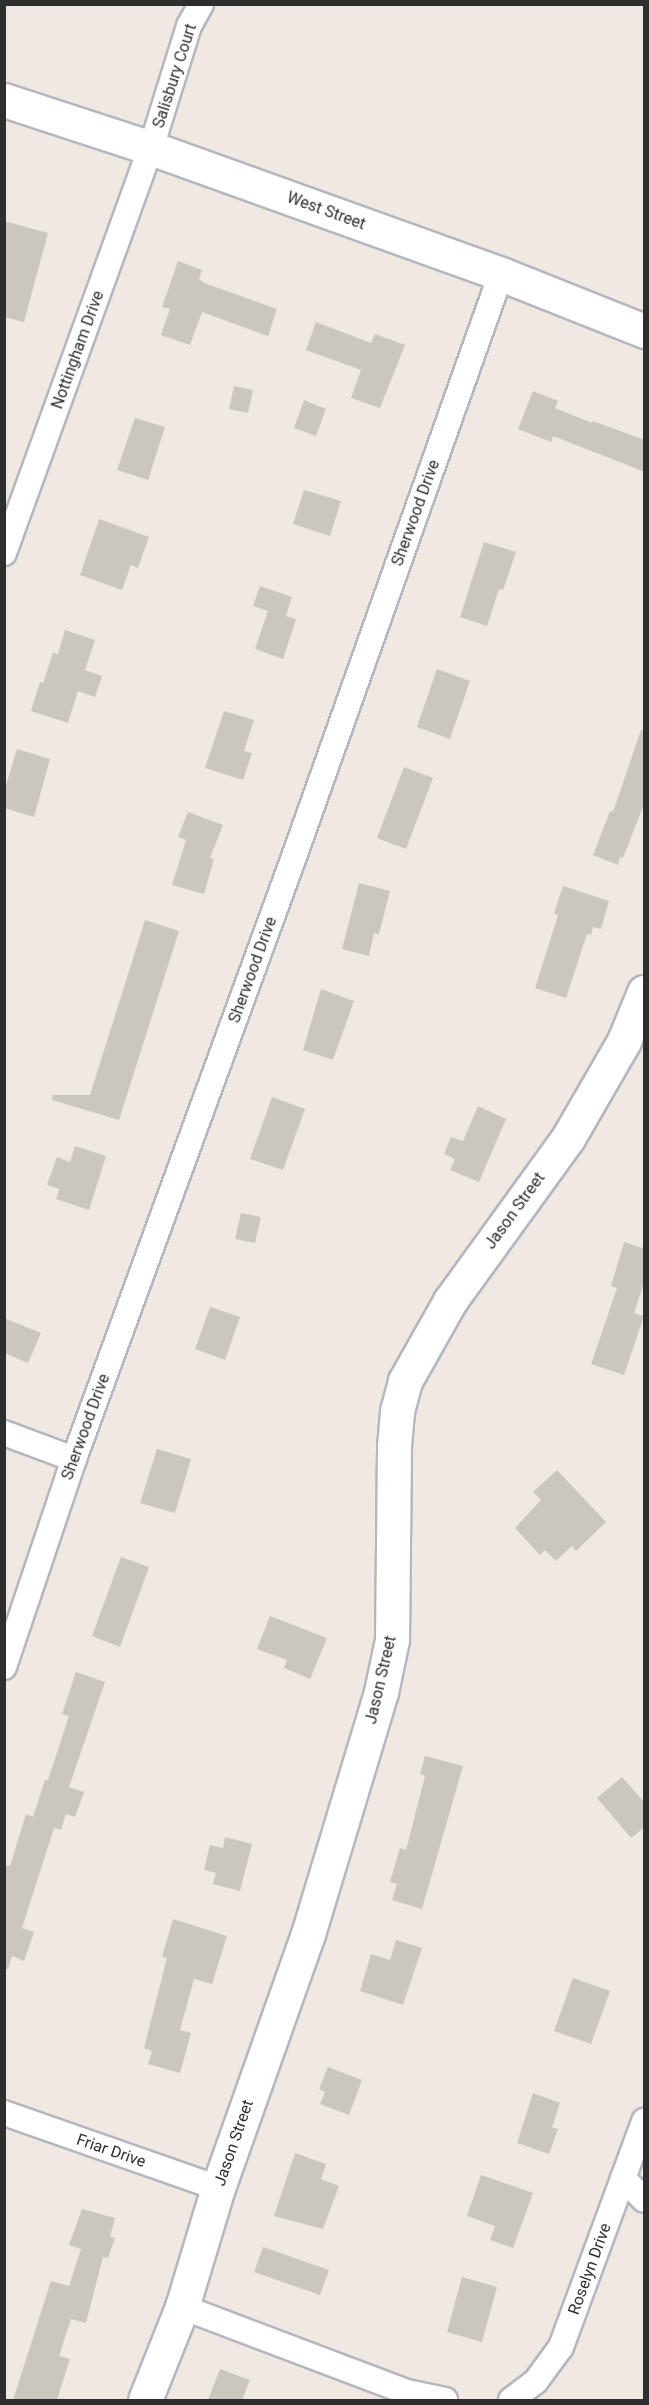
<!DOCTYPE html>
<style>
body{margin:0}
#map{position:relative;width:649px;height:2405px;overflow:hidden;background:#efe9e1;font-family:Roboto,sans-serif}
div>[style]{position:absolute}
.building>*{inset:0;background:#cbc7bf}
.roads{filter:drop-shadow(2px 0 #b4b7c1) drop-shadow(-2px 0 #b4b7c1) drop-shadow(0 2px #b4b7c1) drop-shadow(0 -2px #b4b7c1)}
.street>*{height:24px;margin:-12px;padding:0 12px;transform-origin:12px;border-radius:12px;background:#fff}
.secondary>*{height:33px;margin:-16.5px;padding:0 16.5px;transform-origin:16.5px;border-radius:16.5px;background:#fff}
span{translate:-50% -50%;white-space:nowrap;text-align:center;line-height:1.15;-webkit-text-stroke:5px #fff;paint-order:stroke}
.street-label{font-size:16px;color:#2e2e2e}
.frame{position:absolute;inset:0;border:6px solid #2e2e2e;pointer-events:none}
</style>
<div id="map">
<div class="building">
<i style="clip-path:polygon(4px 221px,48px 233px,24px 322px,4px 317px)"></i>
<i style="clip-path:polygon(178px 261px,202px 270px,199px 279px,204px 283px,277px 309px,268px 336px,202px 312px,190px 345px,161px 335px,170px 309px,162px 307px)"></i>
<i style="clip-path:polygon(316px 322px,371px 343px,375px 334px,405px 345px,380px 408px,351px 398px,361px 370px,306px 350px)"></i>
<i style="clip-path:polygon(234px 386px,253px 390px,248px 413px,229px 409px)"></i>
<i style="clip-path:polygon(533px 391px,558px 401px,555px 408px,592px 423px,593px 421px,645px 440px,645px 472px,553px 436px,551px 442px,518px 429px)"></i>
<i style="clip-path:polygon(304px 400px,326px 409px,316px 436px,294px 428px)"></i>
<i style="clip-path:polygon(135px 418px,165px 427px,148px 480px,117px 470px)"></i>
<i style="clip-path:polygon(304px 490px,341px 501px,330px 536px,293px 524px)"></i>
<i style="clip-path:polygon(99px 519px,149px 537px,138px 568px,131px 565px,122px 590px,80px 575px)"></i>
<i style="clip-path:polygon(484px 542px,516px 552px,503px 590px,499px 589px,487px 626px,460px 617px)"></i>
<i style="clip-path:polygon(260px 586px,292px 597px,286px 616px,296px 619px,283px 659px,255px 649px,268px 611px,253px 606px)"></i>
<i style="clip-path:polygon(65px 630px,95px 640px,85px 670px,102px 676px,95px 697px,78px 691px,68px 723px,31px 711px,40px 682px,43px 683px,53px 653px,58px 654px)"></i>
<i style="clip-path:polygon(437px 669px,470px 681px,450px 739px,417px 727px)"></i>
<i style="clip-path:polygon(224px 711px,254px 720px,244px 751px,252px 753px,243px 780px,205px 768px)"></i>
<i style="clip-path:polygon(641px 730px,645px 730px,645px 802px,623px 858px,620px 857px,618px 865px,593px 855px,610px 811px,613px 812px)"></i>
<i style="clip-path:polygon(17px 749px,50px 759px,34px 817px,4px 808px,4px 792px)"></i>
<i style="clip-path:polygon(404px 767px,433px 778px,406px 849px,377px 838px)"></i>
<i style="clip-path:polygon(188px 812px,223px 825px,210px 858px,214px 859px,204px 894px,172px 885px,186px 840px,178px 837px)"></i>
<i style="clip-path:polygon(359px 883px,390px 891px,379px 934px,374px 933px,369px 956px,342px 949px)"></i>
<i style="clip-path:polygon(563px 886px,609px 901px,601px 929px,593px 927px,591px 935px,587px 934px,566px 998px,535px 988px,558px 915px,554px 913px)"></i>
<i style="clip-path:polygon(145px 920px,179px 931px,119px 1120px,52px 1100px,53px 1095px,90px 1095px)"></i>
<i style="clip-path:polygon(321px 989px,354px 1001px,333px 1060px,303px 1050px)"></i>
<i style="clip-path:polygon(272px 1097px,305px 1109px,283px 1170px,250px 1159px)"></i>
<i style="clip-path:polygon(478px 1106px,506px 1119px,479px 1182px,450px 1170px,455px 1159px,444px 1154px,451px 1137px,463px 1141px)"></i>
<i style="clip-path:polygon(75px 1146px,106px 1156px,89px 1210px,56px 1199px,59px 1189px,47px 1185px,57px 1157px,70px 1162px)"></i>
<i style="clip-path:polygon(241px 1213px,261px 1217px,255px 1243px,235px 1239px)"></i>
<i style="clip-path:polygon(624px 1242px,645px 1249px,645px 1280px,634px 1313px,644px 1316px,624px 1375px,591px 1364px,617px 1288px,611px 1286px)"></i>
<i style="clip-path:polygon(210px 1307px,240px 1317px,225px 1360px,195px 1349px)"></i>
<i style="clip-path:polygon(4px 1318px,41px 1333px,28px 1363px,4px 1353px)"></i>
<i style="clip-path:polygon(157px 1449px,191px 1459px,175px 1513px,140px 1503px)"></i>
<i style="clip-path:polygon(557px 1470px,606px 1522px,576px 1551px,572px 1546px,556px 1561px,545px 1550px,540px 1555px,515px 1528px,541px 1500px,533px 1492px)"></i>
<i style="clip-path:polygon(121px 1557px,149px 1567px,120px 1647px,92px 1636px)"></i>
<i style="clip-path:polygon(270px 1616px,327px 1638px,310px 1679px,284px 1668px,287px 1660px,257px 1649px)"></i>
<i style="clip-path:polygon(76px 1672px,105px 1682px,69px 1787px,84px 1792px,75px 1817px,66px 1814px,61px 1830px,54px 1828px,22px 1928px,34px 1932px,24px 1961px,12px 1956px,8px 1969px,4px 1969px,4px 1865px,10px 1866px,26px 1814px,33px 1817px,45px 1780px,48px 1780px,69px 1716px,62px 1714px)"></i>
<i style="clip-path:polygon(425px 1756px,463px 1766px,422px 1909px,392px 1900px,397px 1884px,390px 1882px,400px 1848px,406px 1850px,425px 1776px,420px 1774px)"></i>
<i style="clip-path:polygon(622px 1777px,645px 1803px,645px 1827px,631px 1838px,597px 1798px)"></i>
<i style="clip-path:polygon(225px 1837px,252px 1844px,240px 1891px,213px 1884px,216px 1873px,204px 1870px,210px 1845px,223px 1848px)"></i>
<i style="clip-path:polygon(173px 1919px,227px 1936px,212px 1984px,194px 1979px,180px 2030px,191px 2033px,180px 2073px,148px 2064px,152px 2051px,144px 2048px,167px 1958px,162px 1957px)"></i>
<i style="clip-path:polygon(396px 1940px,422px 1948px,403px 2005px,360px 1991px,371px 1954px,390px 1960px)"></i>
<i style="clip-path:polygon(573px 1978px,610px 1991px,591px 2044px,554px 2031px)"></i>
<i style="clip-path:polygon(328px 2067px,362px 2080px,349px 2115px,320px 2104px,325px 2092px,319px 2089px)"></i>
<i style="clip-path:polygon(533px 2093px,560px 2103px,552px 2127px,558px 2129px,549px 2154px,517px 2143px)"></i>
<i style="clip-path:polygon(295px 2153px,326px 2164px,321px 2179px,339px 2186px,323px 2229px,274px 2216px)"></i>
<i style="clip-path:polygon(481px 2175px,533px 2193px,513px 2248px,490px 2240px,495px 2226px,467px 2216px)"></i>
<i style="clip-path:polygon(82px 2209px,115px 2218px,110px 2237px,115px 2238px,108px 2258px,103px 2257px,86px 2323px,71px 2319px,59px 2356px,70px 2359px,57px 2400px,13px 2400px,51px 2281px,69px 2286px,81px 2249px,69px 2245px)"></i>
<i style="clip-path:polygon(263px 2247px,329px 2270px,320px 2295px,254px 2272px)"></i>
<i style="clip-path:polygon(462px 2277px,497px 2287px,482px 2342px,447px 2332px)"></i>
<i style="clip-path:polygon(220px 2369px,250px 2380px,242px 2400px,208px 2400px)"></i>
</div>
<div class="roads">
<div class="street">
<i style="left:4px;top:553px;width:431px;rotate:-70.1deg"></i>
<i style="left:151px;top:148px;width:128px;rotate:-72.7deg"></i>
<i style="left:189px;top:26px;width:25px;rotate:-61deg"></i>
<i style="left:4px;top:1433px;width:75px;rotate:20.4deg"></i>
<i style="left:4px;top:1667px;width:219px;rotate:-71.4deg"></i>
<i style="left:74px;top:1459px;width:644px;rotate:-69.93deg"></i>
<i style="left:295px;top:854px;width:615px;rotate:-70.45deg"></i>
<i style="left:4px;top:2113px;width:227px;rotate:19.3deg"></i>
<i style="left:623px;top:2178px;width:30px;rotate:46deg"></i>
<i style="left:182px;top:2307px;width:241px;rotate:20.7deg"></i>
<i style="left:407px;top:2392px;width:39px;rotate:12deg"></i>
<i style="left:511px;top:2400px;width:31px;rotate:-37deg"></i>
<i style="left:536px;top:2381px;width:42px;rotate:-53.7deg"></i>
<i style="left:561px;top:2347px;width:241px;rotate:-69.8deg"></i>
</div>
<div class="secondary">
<i style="left:4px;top:100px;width:155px;rotate:18.1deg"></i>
<i style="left:151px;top:148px;width:372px;rotate:19.8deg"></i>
<i style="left:501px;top:274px;width:154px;rotate:21.7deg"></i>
<i style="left:145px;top:2400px;width:100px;rotate:-68.3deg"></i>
<i style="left:182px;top:2307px;width:124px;rotate:-73.2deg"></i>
<i style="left:218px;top:2188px;width:269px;rotate:-70.5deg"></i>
<i style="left:308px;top:1934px;width:253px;rotate:-73.2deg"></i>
<i style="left:381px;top:1692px;width:53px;rotate:-78.1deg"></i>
<i style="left:392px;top:1640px;width:194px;rotate:-89.4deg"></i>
<i style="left:394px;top:1446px;width:35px;rotate:-85deg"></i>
<i style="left:397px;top:1411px;width:31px;rotate:-75deg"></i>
<i style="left:405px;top:1381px;width:92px;rotate:-60.6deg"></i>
<i style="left:450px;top:1301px;width:201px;rotate:-54.1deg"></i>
<i style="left:568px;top:1138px;width:112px;rotate:-60deg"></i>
<i style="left:624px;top:1041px;width:53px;rotate:-67.8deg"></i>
</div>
</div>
<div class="street-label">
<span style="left:175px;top:76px;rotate:-72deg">Salisbury Court</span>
<span style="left:326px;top:211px;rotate:20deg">West Street</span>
<span style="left:78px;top:350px;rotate:-70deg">Nottingham Drive</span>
<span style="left:416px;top:513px;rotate:-70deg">Sherwood Drive</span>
<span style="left:253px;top:970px;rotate:-70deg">Sherwood Drive</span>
<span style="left:515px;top:1211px;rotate:-54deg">Jason Street</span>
<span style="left:86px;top:1427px;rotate:-70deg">Sherwood Drive</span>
<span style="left:381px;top:1680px;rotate:-77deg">Jason Street</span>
<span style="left:234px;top:2143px;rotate:-71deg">Jason Street</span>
<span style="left:111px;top:2151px;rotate:19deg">Friar Drive</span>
<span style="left:590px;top:2269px;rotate:-70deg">Roselyn Drive</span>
</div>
<div class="frame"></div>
</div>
